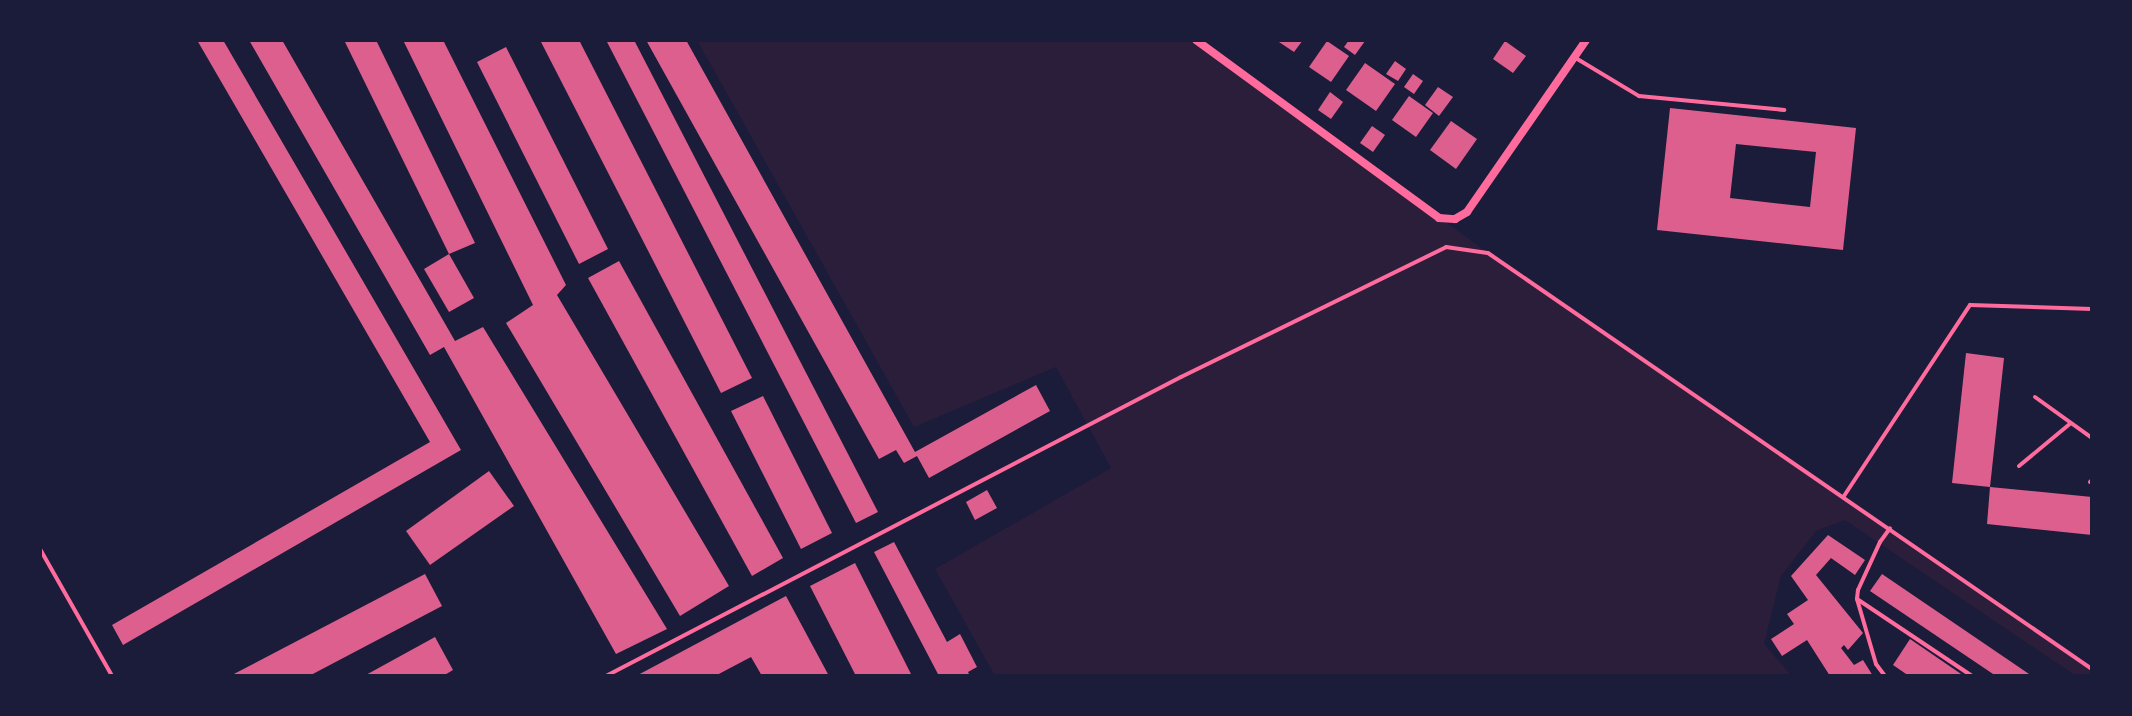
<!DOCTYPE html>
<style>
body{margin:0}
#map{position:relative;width:2132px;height:716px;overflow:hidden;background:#1b1b3a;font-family:"Noto Sans",sans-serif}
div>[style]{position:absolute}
.green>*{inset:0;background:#2a1e3b}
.building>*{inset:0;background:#dd5f8e}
.service>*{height:4px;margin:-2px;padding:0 2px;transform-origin:2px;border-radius:2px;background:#ff6b9d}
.minor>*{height:8px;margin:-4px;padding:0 4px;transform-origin:4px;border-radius:4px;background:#ff6b9d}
span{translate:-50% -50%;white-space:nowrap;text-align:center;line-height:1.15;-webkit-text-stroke:6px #1b1b3a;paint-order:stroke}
.frame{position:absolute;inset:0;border:42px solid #1b1b3a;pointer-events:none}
</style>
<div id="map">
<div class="green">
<i style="clip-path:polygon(697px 40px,1196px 40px,1488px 253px,2092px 669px,2092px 676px,2076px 676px,1845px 520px,1816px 531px,1781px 576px,1764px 644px,1792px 676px,995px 676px,935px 569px,1111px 468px,1056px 367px,914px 427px)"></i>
</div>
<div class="building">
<i style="clip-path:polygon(197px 40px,223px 40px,461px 450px,123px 645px,112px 625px,430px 442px)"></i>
<i style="clip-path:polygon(249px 40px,282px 40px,455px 341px,483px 327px,667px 629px,616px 654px,444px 347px,430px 355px)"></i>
<i style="clip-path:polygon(344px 40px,376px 40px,475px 243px,449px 254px)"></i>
<i style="clip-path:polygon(403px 40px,443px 40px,566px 285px,557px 295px,729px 586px,680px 616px,506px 323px,533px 305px)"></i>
<i style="clip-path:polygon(540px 40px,579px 40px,752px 378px,721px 393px)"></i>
<i style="clip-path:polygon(606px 40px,634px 40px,878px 512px,856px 523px)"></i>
<i style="clip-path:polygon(646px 40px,686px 40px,915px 452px,1036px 385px,1050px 411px,929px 478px,917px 456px,904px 463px,896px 450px,879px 459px)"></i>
<i style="clip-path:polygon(1276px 40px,1303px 40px,1294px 52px)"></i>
<i style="clip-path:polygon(1349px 40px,1365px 41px,1355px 55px,1344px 47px)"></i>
<i style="clip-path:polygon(1327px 41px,1349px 56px,1331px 82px,1309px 67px)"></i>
<i style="clip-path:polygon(1505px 41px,1526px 56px,1513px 73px,1493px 59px)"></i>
<i style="clip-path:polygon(506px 47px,608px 249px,579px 264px,477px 62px)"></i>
<i style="clip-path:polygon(1395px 61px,1406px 69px,1398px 81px,1386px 74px)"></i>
<i style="clip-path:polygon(1365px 63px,1395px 84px,1376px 111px,1346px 90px)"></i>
<i style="clip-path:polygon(1413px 74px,1423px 81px,1414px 94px,1404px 87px)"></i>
<i style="clip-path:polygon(1438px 87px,1453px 97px,1439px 116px,1425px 105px)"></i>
<i style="clip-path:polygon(1330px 92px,1343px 102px,1331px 119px,1318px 110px)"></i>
<i style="clip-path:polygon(1409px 96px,1433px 113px,1416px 137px,1392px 120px)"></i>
<i style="clip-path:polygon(evenodd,1670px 108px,1856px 128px,1843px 250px,1657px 230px,1670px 108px,1736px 144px,1816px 152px,1810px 207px,1730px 198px,1736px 144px)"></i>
<i style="clip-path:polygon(1451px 121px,1477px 139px,1456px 169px,1430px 150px)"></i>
<i style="clip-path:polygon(1372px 126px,1385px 135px,1373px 152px,1360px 143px)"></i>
<i style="clip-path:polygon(449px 254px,474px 298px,449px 312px,424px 269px)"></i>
<i style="clip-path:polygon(619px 261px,783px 558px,752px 576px,588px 278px)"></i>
<i style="clip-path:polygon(1966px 353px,2004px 358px,1990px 487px,1952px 483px)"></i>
<i style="clip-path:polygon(763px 396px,832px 533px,801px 549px,731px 411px)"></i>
<i style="clip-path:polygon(489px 471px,514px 506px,430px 565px,406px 531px)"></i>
<i style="clip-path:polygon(1990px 487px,2092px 497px,2092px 535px,1987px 524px)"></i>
<i style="clip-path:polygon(987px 490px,997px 508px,975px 520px,966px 502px)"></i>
<i style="clip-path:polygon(1828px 535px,1865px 560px,1855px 575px,1831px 558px,1816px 575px,1863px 633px,1848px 650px,1844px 645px,1841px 648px,1854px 665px,1863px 660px,1873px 676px,1830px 676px,1807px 640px,1782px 656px,1771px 639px,1794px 624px,1787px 614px,1808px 600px,1791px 576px)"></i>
<i style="clip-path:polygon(894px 542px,947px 642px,960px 634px,977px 667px,968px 672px,970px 676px,939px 676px,874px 552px)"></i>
<i style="clip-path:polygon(855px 563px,912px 676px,856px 676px,810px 586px)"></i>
<i style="clip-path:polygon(425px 574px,442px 606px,309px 676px,230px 676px)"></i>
<i style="clip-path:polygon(1882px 574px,2032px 676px,1996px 676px,1870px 591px)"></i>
<i style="clip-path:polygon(786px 596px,829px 676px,762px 676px,751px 657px,715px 676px,636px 676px)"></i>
<i style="clip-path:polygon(435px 637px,453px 670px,443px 676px,364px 676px)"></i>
<i style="clip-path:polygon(1910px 639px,1964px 676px,1909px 676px,1893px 665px)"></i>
</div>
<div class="service">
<i style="left:1574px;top:57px;width:76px;rotate:31deg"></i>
<i style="left:1639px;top:96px;width:146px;rotate:5.5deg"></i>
<i style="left:2035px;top:397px;width:70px;rotate:35.7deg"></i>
<i style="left:2019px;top:466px;width:67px;rotate:-39.6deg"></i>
<i style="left:2090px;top:482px;width:3px;rotate:-45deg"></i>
<i style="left:1844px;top:496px;width:229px;rotate:-56.6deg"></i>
<i style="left:1970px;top:305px;width:122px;rotate:1.9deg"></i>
<i style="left:40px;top:549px;width:146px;rotate:60.4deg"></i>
<i style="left:1857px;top:599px;width:138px;rotate:33.8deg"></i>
<i style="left:606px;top:676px;width:648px;rotate:-27.47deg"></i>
<i style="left:1181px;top:377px;width:295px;rotate:-26.1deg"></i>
<i style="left:1446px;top:247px;width:42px;rotate:8.1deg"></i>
<i style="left:1488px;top:253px;width:733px;rotate:34.56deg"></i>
<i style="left:1885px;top:676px;width:15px;rotate:-127deg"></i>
<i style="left:1876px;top:664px;width:68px;rotate:-106.3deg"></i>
<i style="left:1857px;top:599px;width:9px;rotate:-84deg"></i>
<i style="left:1858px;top:590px;width:53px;rotate:-65.4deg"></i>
<i style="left:1880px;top:542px;width:17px;rotate:-54deg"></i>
</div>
<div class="minor">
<i style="left:1196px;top:40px;width:301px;rotate:36.2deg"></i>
<i style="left:1439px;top:218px;width:16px;rotate:4deg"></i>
<i style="left:1455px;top:219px;width:14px;rotate:-30deg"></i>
<i style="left:1467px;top:212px;width:209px;rotate:-55.3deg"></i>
</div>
<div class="frame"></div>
</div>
